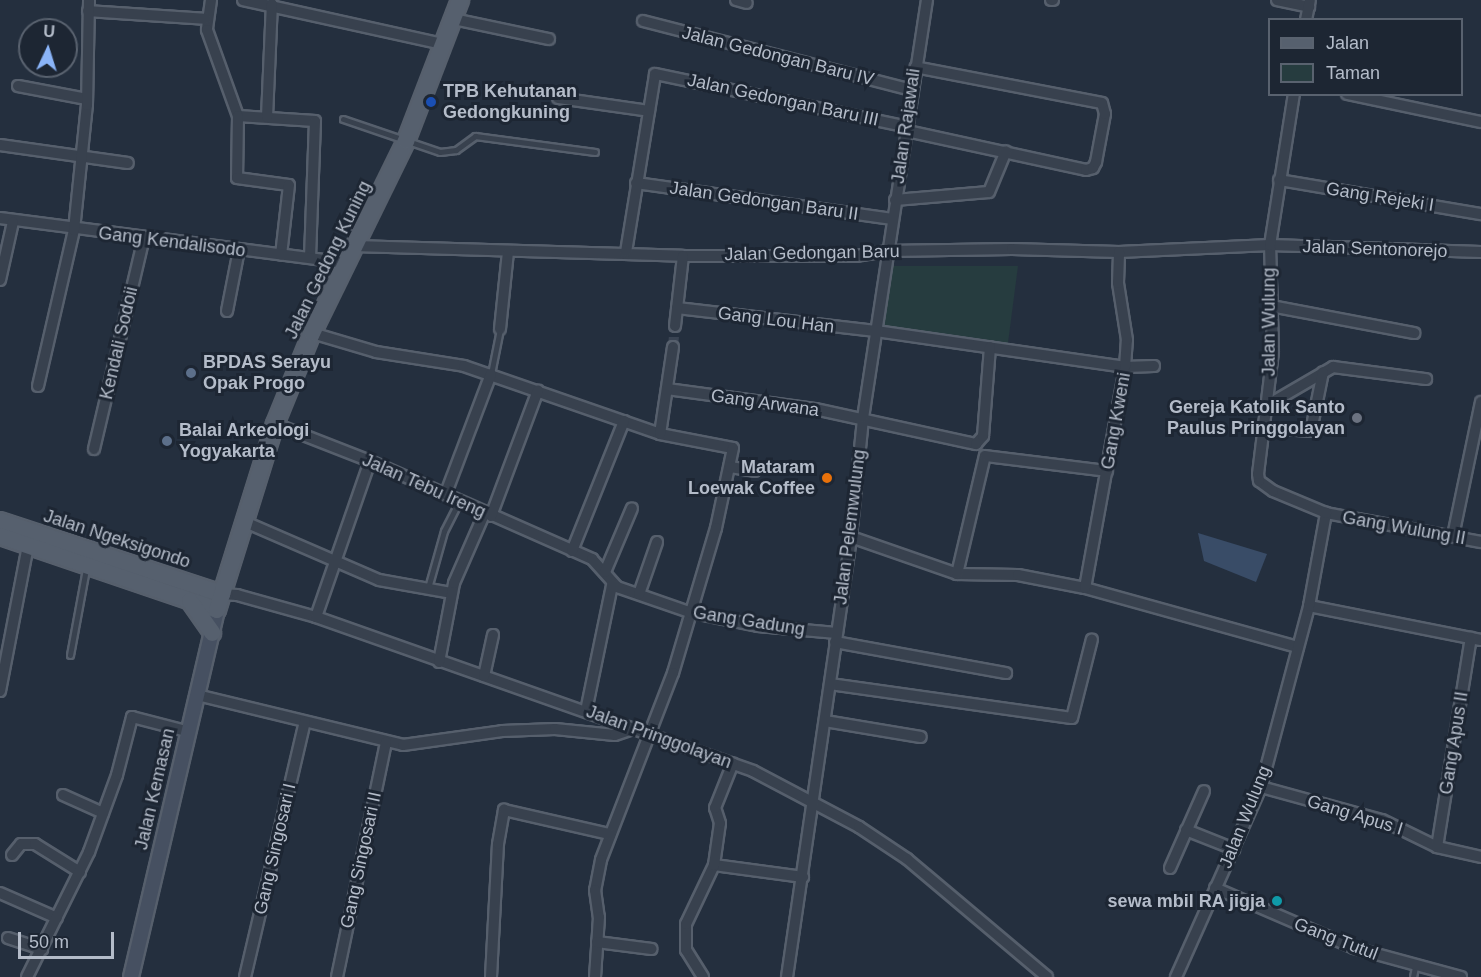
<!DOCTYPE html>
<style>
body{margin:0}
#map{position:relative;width:1481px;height:977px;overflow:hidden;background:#242f3e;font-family:Helvetica,sans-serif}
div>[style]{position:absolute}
.green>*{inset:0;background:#263c3f}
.water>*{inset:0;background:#394c67}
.street-tunnel>*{height:10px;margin-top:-5px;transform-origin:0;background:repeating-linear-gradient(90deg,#3a4453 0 10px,transparent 0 15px)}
.roads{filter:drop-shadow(2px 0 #565f6c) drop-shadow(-2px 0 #565f6c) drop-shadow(0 2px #565f6c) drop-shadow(0 -2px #565f6c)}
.lane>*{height:5px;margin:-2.5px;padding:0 2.5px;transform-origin:2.5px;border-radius:2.5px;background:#38414e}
.street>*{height:10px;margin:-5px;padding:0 5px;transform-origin:5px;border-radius:5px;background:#38414e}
.secondary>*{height:14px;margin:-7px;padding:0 7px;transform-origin:7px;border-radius:7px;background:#465061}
.primary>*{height:16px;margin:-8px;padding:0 8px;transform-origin:8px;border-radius:8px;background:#56606e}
.dots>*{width:16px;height:16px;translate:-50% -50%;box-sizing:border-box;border:3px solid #1d2633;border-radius:50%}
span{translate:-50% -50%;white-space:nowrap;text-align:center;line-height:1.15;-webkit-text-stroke:6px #1d2633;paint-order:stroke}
.street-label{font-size:18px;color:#b4bcc9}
.poi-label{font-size:18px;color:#b4bcc9;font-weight:700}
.left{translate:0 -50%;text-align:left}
.right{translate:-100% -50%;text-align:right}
.legend{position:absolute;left:1268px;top:18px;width:195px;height:78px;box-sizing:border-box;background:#1d2633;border:2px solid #59626f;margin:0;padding:8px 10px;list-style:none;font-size:18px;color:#b4bcc9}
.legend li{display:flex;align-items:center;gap:12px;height:30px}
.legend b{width:30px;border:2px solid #59626f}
.north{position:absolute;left:18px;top:18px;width:60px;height:60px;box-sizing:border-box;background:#1d2633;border:2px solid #59626f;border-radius:50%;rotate:4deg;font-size:16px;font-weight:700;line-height:24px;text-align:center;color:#b4bcc9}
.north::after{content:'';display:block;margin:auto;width:21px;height:27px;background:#8ab4f8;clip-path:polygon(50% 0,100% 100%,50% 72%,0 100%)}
.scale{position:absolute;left:18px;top:932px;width:96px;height:27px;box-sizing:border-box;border:3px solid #b4bcc9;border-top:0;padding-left:8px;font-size:18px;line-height:21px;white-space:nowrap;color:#b4bcc9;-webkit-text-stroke:4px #1d2633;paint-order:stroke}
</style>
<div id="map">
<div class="green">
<i style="clip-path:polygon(891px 266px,1018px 266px,1008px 343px,882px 325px)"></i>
</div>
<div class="water">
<i style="clip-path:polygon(1198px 533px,1267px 554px,1256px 582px,1204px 561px)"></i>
</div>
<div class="street-tunnel">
<i style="left:673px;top:347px;width:21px;rotate:-85deg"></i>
</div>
<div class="roads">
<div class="lane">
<i style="left:343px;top:119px;width:102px;rotate:18.8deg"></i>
<i style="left:440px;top:152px;width:16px;rotate:-7deg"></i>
<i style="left:456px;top:150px;width:24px;rotate:-36deg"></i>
<i style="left:475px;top:136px;width:121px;rotate:7.6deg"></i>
<i style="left:491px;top:374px;width:46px;rotate:-78.7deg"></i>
<i style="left:428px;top:588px;width:59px;rotate:-74.3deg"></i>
<i style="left:444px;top:531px;width:34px;rotate:-63deg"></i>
<i style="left:70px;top:655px;width:87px;rotate:-79.5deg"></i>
<i style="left:1413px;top:977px;width:10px;rotate:-79deg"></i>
</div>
<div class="street">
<i style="left:211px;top:0;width:30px;rotate:98deg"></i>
<i style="left:207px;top:30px;width:91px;rotate:70.2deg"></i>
<i style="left:238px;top:116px;width:77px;rotate:3.7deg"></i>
<i style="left:315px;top:121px;width:137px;rotate:92.1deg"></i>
<i style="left:243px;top:0;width:205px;rotate:12.4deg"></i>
<i style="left:736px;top:0;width:11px;rotate:15deg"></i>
<i style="left:1051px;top:0;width:2px"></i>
<i style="left:1277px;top:0;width:33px;rotate:12deg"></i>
<i style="left:88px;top:11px;width:119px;rotate:3.8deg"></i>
<i style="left:453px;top:19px;width:98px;rotate:11.8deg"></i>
<i style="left:1306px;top:20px;width:20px;rotate:-79deg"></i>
<i style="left:643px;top:21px;width:278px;rotate:14.4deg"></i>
<i style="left:18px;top:86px;width:70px;rotate:10.7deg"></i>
<i style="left:1347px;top:94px;width:137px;rotate:11.8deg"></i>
<i style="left:558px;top:98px;width:92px;rotate:8.1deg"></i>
<i style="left:238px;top:116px;width:62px;rotate:90.9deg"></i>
<i style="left:237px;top:178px;width:52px;rotate:7.7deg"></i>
<i style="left:289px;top:185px;width:70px;rotate:96.5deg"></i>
<i style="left:267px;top:117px;width:113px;rotate:-87.5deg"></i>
<i style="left:907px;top:131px;width:183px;rotate:12.3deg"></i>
<i style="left:1086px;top:170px;width:7px;rotate:-16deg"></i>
<i style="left:1093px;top:168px;width:7px;rotate:-63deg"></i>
<i style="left:1096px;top:162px;width:49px;rotate:-79.4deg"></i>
<i style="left:1105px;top:114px;width:11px;rotate:-105deg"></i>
<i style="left:1102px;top:103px;width:190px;rotate:-169.1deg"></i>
<i style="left:0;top:145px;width:129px;rotate:8deg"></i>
<i style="left:1279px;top:180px;width:205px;rotate:9.6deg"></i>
<i style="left:636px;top:183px;width:259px;rotate:8deg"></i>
<i style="left:895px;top:200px;width:94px;rotate:-4.9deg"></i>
<i style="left:989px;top:192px;width:44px;rotate:-67.5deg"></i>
<i style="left:0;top:218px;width:348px;rotate:7.4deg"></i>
<i style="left:354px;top:246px;width:329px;rotate:1.7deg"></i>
<i style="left:683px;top:256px;width:173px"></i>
<i style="left:856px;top:256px;width:31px;rotate:-9deg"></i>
<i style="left:887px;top:251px;width:125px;rotate:-0.9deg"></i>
<i style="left:1012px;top:249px;width:107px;rotate:1.6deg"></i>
<i style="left:1119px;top:252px;width:151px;rotate:-2.7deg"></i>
<i style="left:1270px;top:245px;width:211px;rotate:1.9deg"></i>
<i style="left:626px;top:252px;width:180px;rotate:-80.7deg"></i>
<i style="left:655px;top:74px;width:258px;rotate:11.8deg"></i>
<i style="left:0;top:280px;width:59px;rotate:-77.4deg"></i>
<i style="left:1271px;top:306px;width:146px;rotate:10.7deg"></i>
<i style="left:677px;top:308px;width:200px;rotate:6.6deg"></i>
<i style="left:876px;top:331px;width:252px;rotate:8.2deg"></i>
<i style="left:1125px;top:367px;width:29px;rotate:-2deg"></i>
<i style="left:227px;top:311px;width:62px;rotate:-78.9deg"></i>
<i style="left:675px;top:326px;width:70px;rotate:-83.5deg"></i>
<i style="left:500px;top:329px;width:77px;rotate:-84.1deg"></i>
<i style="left:312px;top:333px;width:67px;rotate:16.5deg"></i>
<i style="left:376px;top:352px;width:89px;rotate:9deg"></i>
<i style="left:464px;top:366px;width:207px;rotate:19.1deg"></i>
<i style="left:660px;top:434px;width:74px;rotate:10.9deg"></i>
<i style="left:733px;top:448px;width:82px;rotate:102deg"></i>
<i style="left:716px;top:528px;width:151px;rotate:106.5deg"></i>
<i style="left:673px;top:673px;width:200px;rotate:111.1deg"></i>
<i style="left:601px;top:860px;width:31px;rotate:101deg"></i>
<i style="left:595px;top:890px;width:27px;rotate:82deg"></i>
<i style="left:599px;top:917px;width:60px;rotate:93.8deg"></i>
<i style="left:38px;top:386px;width:160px;rotate:-77deg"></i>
<i style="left:74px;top:230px;width:126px;rotate:-84.1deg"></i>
<i style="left:87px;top:105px;width:105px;rotate:-88.9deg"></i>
<i style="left:667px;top:389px;width:149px;rotate:7.7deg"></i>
<i style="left:815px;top:409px;width:165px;rotate:12.3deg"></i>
<i style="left:976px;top:444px;width:11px;rotate:-49deg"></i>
<i style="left:983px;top:436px;width:89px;rotate:-85.5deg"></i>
<i style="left:1266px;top:406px;width:78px;rotate:-30.2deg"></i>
<i style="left:1333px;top:367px;width:94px;rotate:7.4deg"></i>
<i style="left:275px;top:424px;width:102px;rotate:21.3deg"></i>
<i style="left:370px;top:461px;width:243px;rotate:23.8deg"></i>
<i style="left:592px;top:559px;width:38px;rotate:48deg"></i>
<i style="left:617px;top:587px;width:76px;rotate:19.1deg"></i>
<i style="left:689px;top:612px;width:70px;rotate:11.5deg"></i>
<i style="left:758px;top:626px;width:79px;rotate:5.1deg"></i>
<i style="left:1276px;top:429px;width:35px;rotate:3deg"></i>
<i style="left:1311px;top:431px;width:60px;rotate:-78.5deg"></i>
<i style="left:660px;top:434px;width:88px;rotate:-81.5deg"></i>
<i style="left:94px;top:449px;width:217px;rotate:-76.7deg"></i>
<i style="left:730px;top:467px;width:25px;rotate:9deg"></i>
<i style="left:446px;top:493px;width:127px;rotate:-69.3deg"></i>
<i style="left:1326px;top:513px;width:158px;rotate:10.6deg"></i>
<i style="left:491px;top:516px;width:134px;rotate:-69.5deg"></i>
<i style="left:245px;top:522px;width:146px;rotate:23.4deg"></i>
<i style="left:379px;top:580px;width:73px;rotate:10.2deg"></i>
<i style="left:1453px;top:536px;width:137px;rotate:-78.2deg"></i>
<i style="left:851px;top:537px;width:112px;rotate:19.2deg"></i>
<i style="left:957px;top:574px;width:61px;rotate:0.9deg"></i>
<i style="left:1018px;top:575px;width:68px;rotate:11deg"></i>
<i style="left:1085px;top:588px;width:221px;rotate:15.5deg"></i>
<i style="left:572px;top:551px;width:140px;rotate:-68.2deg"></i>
<i style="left:605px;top:572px;width:69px;rotate:-67.1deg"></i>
<i style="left:957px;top:574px;width:121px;rotate:-76.7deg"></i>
<i style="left:985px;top:456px;width:123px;rotate:7deg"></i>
<i style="left:1085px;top:588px;width:225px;rotate:-79.7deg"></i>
<i style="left:1125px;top:367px;width:27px;rotate:-86deg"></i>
<i style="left:1127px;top:340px;width:58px;rotate:-99deg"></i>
<i style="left:1118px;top:283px;width:31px;rotate:-88deg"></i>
<i style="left:222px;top:594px;width:15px;rotate:4deg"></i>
<i style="left:237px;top:595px;width:82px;rotate:15.6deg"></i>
<i style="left:316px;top:617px;width:463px;rotate:19.4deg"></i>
<i style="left:753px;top:771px;width:120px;rotate:27.8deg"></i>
<i style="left:859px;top:827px;width:58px;rotate:33.7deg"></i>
<i style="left:907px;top:859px;width:183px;rotate:40.1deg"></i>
<i style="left:639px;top:594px;width:55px;rotate:-70.9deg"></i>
<i style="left:1309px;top:606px;width:175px;rotate:11.2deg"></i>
<i style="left:316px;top:617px;width:165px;rotate:-70.9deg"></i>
<i style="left:835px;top:642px;width:174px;rotate:10.3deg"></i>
<i style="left:439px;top:662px;width:80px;rotate:-79.2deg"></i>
<i style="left:454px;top:583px;width:77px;rotate:-66.4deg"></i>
<i style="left:484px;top:676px;width:42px;rotate:-77.6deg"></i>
<i style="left:830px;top:684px;width:244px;rotate:8deg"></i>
<i style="left:1072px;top:718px;width:81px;rotate:-75.8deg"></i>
<i style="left:0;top:691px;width:148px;rotate:-79.1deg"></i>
<i style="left:197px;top:695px;width:212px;rotate:13.6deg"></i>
<i style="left:403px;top:745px;width:100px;rotate:-8deg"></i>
<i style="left:502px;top:731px;width:53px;rotate:-2.2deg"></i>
<i style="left:555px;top:729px;width:60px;rotate:5.7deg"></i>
<i style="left:615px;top:735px;width:21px;rotate:-19deg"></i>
<i style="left:586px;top:711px;width:129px;rotate:-78.3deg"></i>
<i style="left:825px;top:721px;width:97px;rotate:9.5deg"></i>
<i style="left:1261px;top:787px;width:125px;rotate:15.3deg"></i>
<i style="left:1382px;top:820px;width:61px;rotate:26.1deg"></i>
<i style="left:1437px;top:847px;width:45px;rotate:12.8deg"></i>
<i style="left:63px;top:795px;width:44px;rotate:24.2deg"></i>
<i style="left:1186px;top:830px;width:52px;rotate:21.6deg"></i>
<i style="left:1437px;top:847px;width:212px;rotate:-80.8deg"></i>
<i style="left:12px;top:855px;width:14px;rotate:-51deg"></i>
<i style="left:21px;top:844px;width:14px"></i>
<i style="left:35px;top:844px;width:53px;rotate:31.9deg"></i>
<i style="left:714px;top:865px;width:90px;rotate:7.7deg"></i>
<i style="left:1170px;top:868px;width:84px;rotate:-66.2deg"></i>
<i style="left:1215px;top:888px;width:151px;rotate:23.3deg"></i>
<i style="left:1354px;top:948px;width:111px;rotate:15.2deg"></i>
<i style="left:0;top:893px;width:62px;rotate:23.7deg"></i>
<i style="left:8px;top:938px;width:36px;rotate:18deg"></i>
<i style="left:597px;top:942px;width:55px;rotate:7.3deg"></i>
<i style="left:27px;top:977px;width:140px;rotate:-63.6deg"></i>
<i style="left:89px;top:852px;width:82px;rotate:-70deg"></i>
<i style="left:117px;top:775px;width:60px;rotate:-75.5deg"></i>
<i style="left:132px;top:717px;width:56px;rotate:14.5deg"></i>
<i style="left:245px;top:977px;width:262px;rotate:-76.8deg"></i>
<i style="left:337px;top:977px;width:240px;rotate:-78.2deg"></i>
<i style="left:491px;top:977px;width:133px;rotate:-87deg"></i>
<i style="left:498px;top:844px;width:35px;rotate:-80deg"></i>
<i style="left:504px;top:810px;width:109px;rotate:12.8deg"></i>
<i style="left:703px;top:977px;width:32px;rotate:-122deg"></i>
<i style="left:686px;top:950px;width:26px;rotate:-90deg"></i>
<i style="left:686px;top:924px;width:65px;rotate:-64.6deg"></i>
<i style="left:714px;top:865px;width:42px;rotate:-81.9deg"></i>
<i style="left:720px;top:823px;width:16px;rotate:-108deg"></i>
<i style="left:715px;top:808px;width:48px;rotate:-68.2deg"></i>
<i style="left:787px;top:977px;width:445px;rotate:-81.7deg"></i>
<i style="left:851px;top:537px;width:120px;rotate:-84.2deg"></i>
<i style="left:863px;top:418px;width:423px;rotate:-81.3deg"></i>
<i style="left:1176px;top:977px;width:208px;rotate:-65.9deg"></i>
<i style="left:1261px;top:787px;width:187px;rotate:-75.1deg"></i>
<i style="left:1309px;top:606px;width:95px;rotate:-79.6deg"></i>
<i style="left:1326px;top:513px;width:57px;rotate:-157.5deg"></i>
<i style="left:1273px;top:491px;width:17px;rotate:-144deg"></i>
<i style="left:1259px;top:481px;width:7px;rotate:-98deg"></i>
<i style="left:1258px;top:474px;width:124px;rotate:-83deg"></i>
<i style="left:1273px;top:351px;width:106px;rotate:-91.6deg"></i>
<i style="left:1270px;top:245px;width:153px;rotate:-81deg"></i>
</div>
<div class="secondary">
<i style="left:131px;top:977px;width:377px;rotate:-76.8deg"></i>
</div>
<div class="primary">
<i style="left:0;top:521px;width:234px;rotate:18.2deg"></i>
<i style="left:0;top:536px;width:229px;rotate:18.8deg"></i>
<i style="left:217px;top:610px;width:195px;rotate:-72.7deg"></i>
<i style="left:275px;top:424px;width:98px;rotate:-67.9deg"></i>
<i style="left:312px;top:333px;width:214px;rotate:-63.9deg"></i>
<i style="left:406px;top:141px;width:151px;rotate:-69deg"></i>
<i style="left:190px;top:601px;width:39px;rotate:55deg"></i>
</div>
</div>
<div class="dots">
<i style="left:431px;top:102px;background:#1a4fb4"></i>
<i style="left:191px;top:373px;background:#5c6f8a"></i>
<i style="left:1357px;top:418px;background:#6b7280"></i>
<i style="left:167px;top:441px;background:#5c6f8a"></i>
<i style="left:827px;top:478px;background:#e8710a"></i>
<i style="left:1277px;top:901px;background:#0f9aa8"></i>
</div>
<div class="street-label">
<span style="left:778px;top:56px;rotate:14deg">Jalan Gedongan Baru IV</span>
<span style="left:783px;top:100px;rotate:12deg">Jalan Gedongan Baru III</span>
<span style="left:906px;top:126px;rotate:-82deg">Jalan Rajawali</span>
<span style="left:1380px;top:197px;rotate:9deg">Gang Rejeki I</span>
<span style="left:764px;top:201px;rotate:8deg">Jalan Gedongan Baru II</span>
<span style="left:172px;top:242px;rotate:7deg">Gang Kendalisodo</span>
<span style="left:1375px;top:249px;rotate:2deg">Jalan Sentonorejo</span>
<span style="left:812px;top:253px;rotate:-1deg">Jalan Gedongan Baru</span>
<span style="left:328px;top:260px;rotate:-64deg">Jalan Gedong Kuning</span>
<span style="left:776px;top:320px;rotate:7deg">Gang Lou Han</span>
<span style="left:1269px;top:322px;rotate:-90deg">Jalan Wulung</span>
<span style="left:119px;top:343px;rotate:-77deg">Kendali Sodoii</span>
<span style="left:765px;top:403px;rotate:8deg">Gang Arwana</span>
<span style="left:1116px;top:421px;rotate:-80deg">Gang Kweni</span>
<span style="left:424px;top:486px;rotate:24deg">Jalan Tebu Ireng</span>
<span style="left:850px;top:527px;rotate:-83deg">Jalan Pelemwulung</span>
<span style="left:1404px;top:528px;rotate:10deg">Gang Wulung II</span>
<span style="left:117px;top:539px;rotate:18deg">Jalan Ngeksigondo</span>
<span style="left:749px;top:621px;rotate:9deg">Gang Gadung</span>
<span style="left:659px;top:737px;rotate:20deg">Jalan Pringgolayan</span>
<span style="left:1454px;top:743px;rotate:-81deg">Gang Apus II</span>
<span style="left:155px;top:789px;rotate:-77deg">Jalan Kemasan</span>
<span style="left:1355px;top:815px;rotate:17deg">Gang Apus I</span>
<span style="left:1245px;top:817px;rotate:-68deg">Jalan Wulung</span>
<span style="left:275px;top:849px;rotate:-77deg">Gang Singosari I</span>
<span style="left:361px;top:860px;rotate:-78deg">Gang Singosari II</span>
<span style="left:1336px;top:939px;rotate:21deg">Gang Tutul</span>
</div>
<div class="poi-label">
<span class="left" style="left:443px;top:102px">TPB Kehutanan<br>Gedongkuning</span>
<span class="left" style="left:203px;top:373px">BPDAS Serayu<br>Opak Progo</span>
<span class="right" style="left:1345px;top:418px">Gereja Katolik Santo<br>Paulus Pringgolayan</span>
<span class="left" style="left:179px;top:441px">Balai Arkeologi<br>Yogyakarta</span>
<span class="right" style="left:815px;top:478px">Mataram<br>Loewak Coffee</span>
<span class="right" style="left:1265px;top:901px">sewa mbil RA jigja</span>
</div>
<ul class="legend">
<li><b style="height:8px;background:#56606e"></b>Jalan</li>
<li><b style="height:16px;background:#263c3f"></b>Taman</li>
</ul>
<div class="north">U</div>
<div class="scale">50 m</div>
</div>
